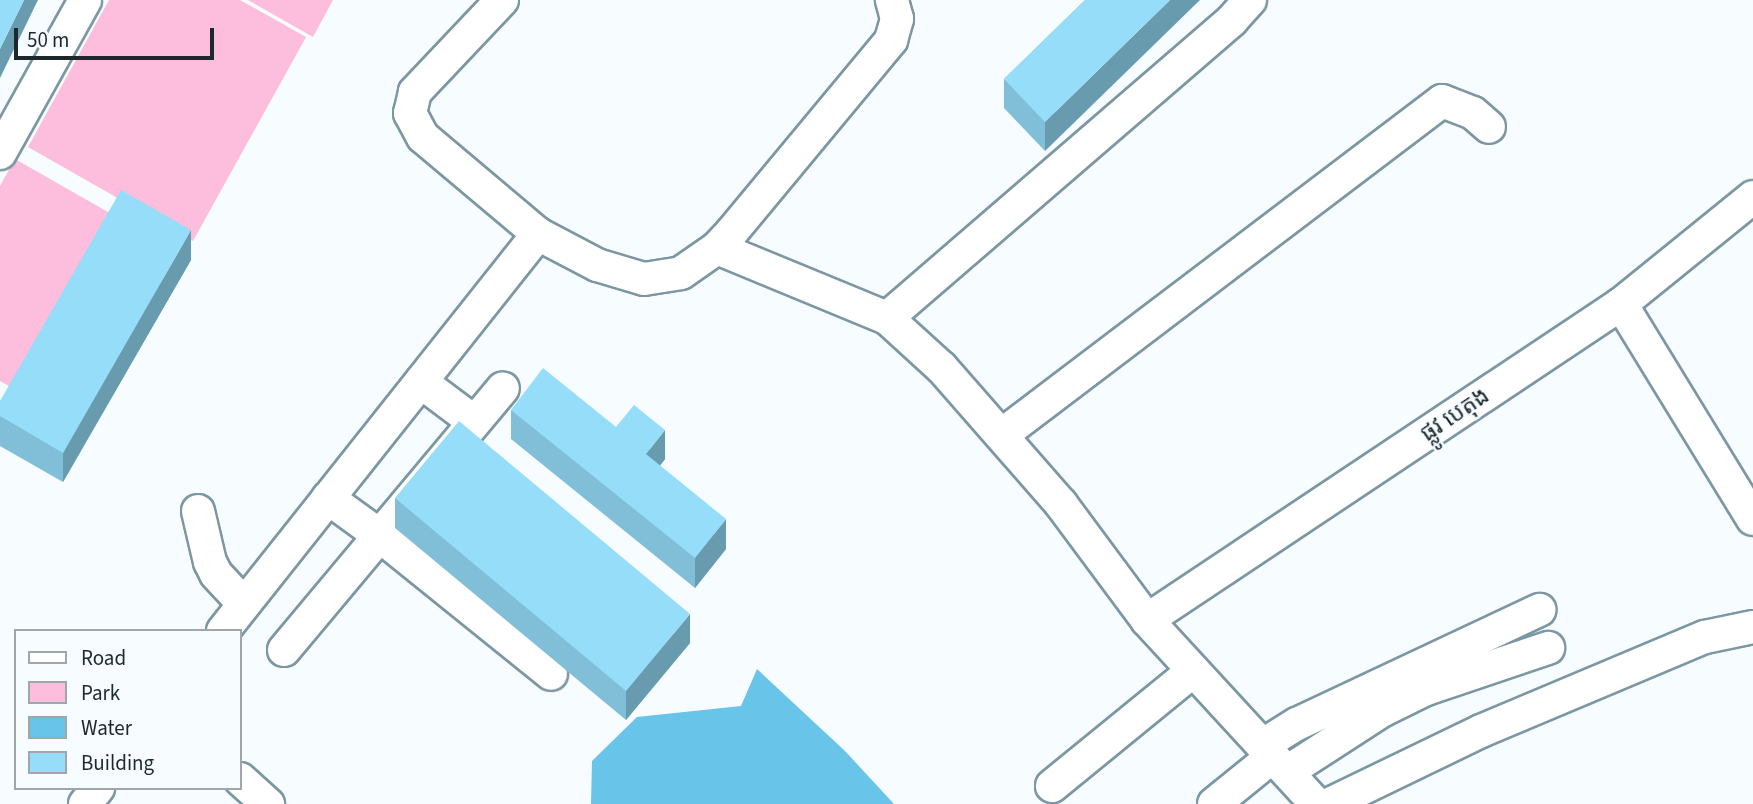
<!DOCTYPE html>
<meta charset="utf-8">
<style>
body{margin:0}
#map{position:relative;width:1753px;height:804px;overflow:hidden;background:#f6fcff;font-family:"Source Sans 3","Noto Sans Khmer",sans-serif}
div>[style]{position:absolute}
.green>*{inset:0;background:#fdbddc}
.water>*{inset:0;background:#68c4e8}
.roads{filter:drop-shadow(2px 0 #7c97a3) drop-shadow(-2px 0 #7c97a3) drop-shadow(0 2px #7c97a3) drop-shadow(0 -2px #7c97a3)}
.minor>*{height:32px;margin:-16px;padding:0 16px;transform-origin:16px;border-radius:16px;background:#fff}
.wall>*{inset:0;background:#81bed7}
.shaded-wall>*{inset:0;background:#699baf}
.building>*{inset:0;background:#96ddfa}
span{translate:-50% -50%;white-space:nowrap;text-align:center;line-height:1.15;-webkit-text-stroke:5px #f6fcff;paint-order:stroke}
.street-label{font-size:23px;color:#1c282c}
.legend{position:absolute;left:14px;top:629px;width:228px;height:161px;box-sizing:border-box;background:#f6fcff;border:2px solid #9fa7ab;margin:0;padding:9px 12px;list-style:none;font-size:21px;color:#1c282c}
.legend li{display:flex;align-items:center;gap:14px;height:35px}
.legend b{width:35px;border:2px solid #9fa7ab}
.scale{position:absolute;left:14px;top:28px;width:200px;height:32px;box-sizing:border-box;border:4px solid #1c282c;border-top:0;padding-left:9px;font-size:21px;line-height:24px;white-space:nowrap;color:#1c282c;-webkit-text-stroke:5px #f6fcff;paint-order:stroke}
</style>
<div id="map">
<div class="green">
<i style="clip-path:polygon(109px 0,240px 0,306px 37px,193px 241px,28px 147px)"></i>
<i style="clip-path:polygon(248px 0,333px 0,313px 37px)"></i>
<i style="clip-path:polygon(15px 159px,115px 216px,16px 390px,0 381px,0 186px)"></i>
</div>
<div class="water">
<i style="clip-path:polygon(757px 669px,845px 751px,894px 804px,591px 804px,592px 761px,637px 717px,741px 706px)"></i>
</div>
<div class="roads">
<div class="minor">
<i style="left:502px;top:0;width:127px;rotate:133.4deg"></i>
<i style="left:415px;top:92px;width:22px;rotate:103deg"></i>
<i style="left:410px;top:113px;width:27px;rotate:62deg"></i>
<i style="left:423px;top:137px;width:150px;rotate:40.1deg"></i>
<i style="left:538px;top:234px;width:67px;rotate:27.7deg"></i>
<i style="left:597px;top:265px;width:49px;rotate:16.6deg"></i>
<i style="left:644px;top:279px;width:37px;rotate:-9deg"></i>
<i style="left:681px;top:273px;width:44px;rotate:-34.8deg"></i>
<i style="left:717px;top:248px;width:21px;rotate:-47deg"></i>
<i style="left:731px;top:233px;width:251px;rotate:-50.3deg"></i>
<i style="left:891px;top:40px;width:22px;rotate:-74deg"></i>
<i style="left:897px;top:19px;width:20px;rotate:-105deg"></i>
<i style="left:0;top:153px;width:175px;rotate:-60.9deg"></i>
<i style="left:717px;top:248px;width:184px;rotate:22.4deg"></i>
<i style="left:887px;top:318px;width:74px;rotate:42.3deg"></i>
<i style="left:942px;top:368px;width:181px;rotate:48.8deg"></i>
<i style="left:1061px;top:504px;width:144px;rotate:53.4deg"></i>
<i style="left:1147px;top:620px;width:250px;rotate:47.4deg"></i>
<i style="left:1621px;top:304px;width:252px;rotate:58.5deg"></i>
<i style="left:887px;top:318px;width:456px;rotate:-40.8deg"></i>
<i style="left:1232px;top:20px;width:27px;rotate:-48deg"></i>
<i style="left:421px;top:382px;width:65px;rotate:36.9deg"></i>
<i style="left:1003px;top:434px;width:551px;rotate:-37.18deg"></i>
<i style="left:1442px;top:101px;width:33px;rotate:21deg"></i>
<i style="left:1473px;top:113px;width:21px;rotate:41deg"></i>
<i style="left:328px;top:498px;width:63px;rotate:36deg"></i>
<i style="left:379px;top:535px;width:221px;rotate:38.9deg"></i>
<i style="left:198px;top:511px;width:52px;rotate:76.8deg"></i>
<i style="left:210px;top:562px;width:13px;rotate:63deg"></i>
<i style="left:216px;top:574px;width:41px;rotate:47deg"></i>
<i style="left:1147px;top:620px;width:570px;rotate:-33.69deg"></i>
<i style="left:1621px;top:304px;width:170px;rotate:-39deg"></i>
<i style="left:223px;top:631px;width:507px;rotate:-51.57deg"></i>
<i style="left:284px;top:650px;width:341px;rotate:-50.1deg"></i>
<i style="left:1263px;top:745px;width:40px;rotate:-32deg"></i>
<i style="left:1297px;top:724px;width:268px;rotate:-25.2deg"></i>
<i style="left:1287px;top:772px;width:114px;rotate:-32.9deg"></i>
<i style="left:1383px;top:710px;width:48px;rotate:-26deg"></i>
<i style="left:1426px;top:689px;width:129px;rotate:-18.6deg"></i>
<i style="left:240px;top:779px;width:38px;rotate:42deg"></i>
<i style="left:1052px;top:786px;width:182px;rotate:-39.2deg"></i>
<i style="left:85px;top:804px;width:21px;rotate:-51deg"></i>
<i style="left:1214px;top:804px;width:76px;rotate:-39.1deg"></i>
<i style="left:1330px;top:804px;width:168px;rotate:-25.8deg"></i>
<i style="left:1481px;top:731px;width:243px;rotate:-22.8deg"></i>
<i style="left:1705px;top:637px;width:49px;rotate:-11.8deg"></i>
</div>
</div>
<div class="wall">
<i style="clip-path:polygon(1085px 0,1045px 151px,1004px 108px,1004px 79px)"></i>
<i style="clip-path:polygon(191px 260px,63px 482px,0 446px,0 401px)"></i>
<i style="clip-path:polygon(511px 410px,616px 427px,665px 459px,660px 466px,726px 549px,695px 588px,511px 439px)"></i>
<i style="clip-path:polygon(395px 498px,690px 643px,626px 720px,395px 528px)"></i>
</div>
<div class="shaded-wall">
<i style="clip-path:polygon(24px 0,38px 0,0 78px,0 49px)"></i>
<i style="clip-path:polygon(1170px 0,1200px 0,1045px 151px,1045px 122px)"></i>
<i style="clip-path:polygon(191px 230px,191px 260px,63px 482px,63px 453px)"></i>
<i style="clip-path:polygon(665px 430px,665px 459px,646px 483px,646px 454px)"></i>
<i style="clip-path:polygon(726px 519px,726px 549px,695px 588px,695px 558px)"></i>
<i style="clip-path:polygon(690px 614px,690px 643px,626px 720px,626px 691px)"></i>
</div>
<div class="building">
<i style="clip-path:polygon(0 0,24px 0,0 49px)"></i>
<i style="clip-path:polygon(1085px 0,1170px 0,1045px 122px,1004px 79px)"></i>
<i style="clip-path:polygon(121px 190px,191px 230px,63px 453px,0 416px,0 401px)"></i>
<i style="clip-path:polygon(543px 368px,616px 427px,634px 405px,665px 430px,646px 454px,726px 519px,695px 558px,511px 410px)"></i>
<i style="clip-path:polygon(459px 421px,690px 614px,626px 691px,395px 498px)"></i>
</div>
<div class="street-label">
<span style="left:1455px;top:415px;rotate:-34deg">ផ្លូវ បេតុង</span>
</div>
<ul class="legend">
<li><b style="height:9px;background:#fff"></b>Road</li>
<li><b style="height:19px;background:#fdbddc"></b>Park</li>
<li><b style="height:19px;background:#68c4e8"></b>Water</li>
<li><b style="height:19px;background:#96ddfa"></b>Building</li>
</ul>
<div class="scale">50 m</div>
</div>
